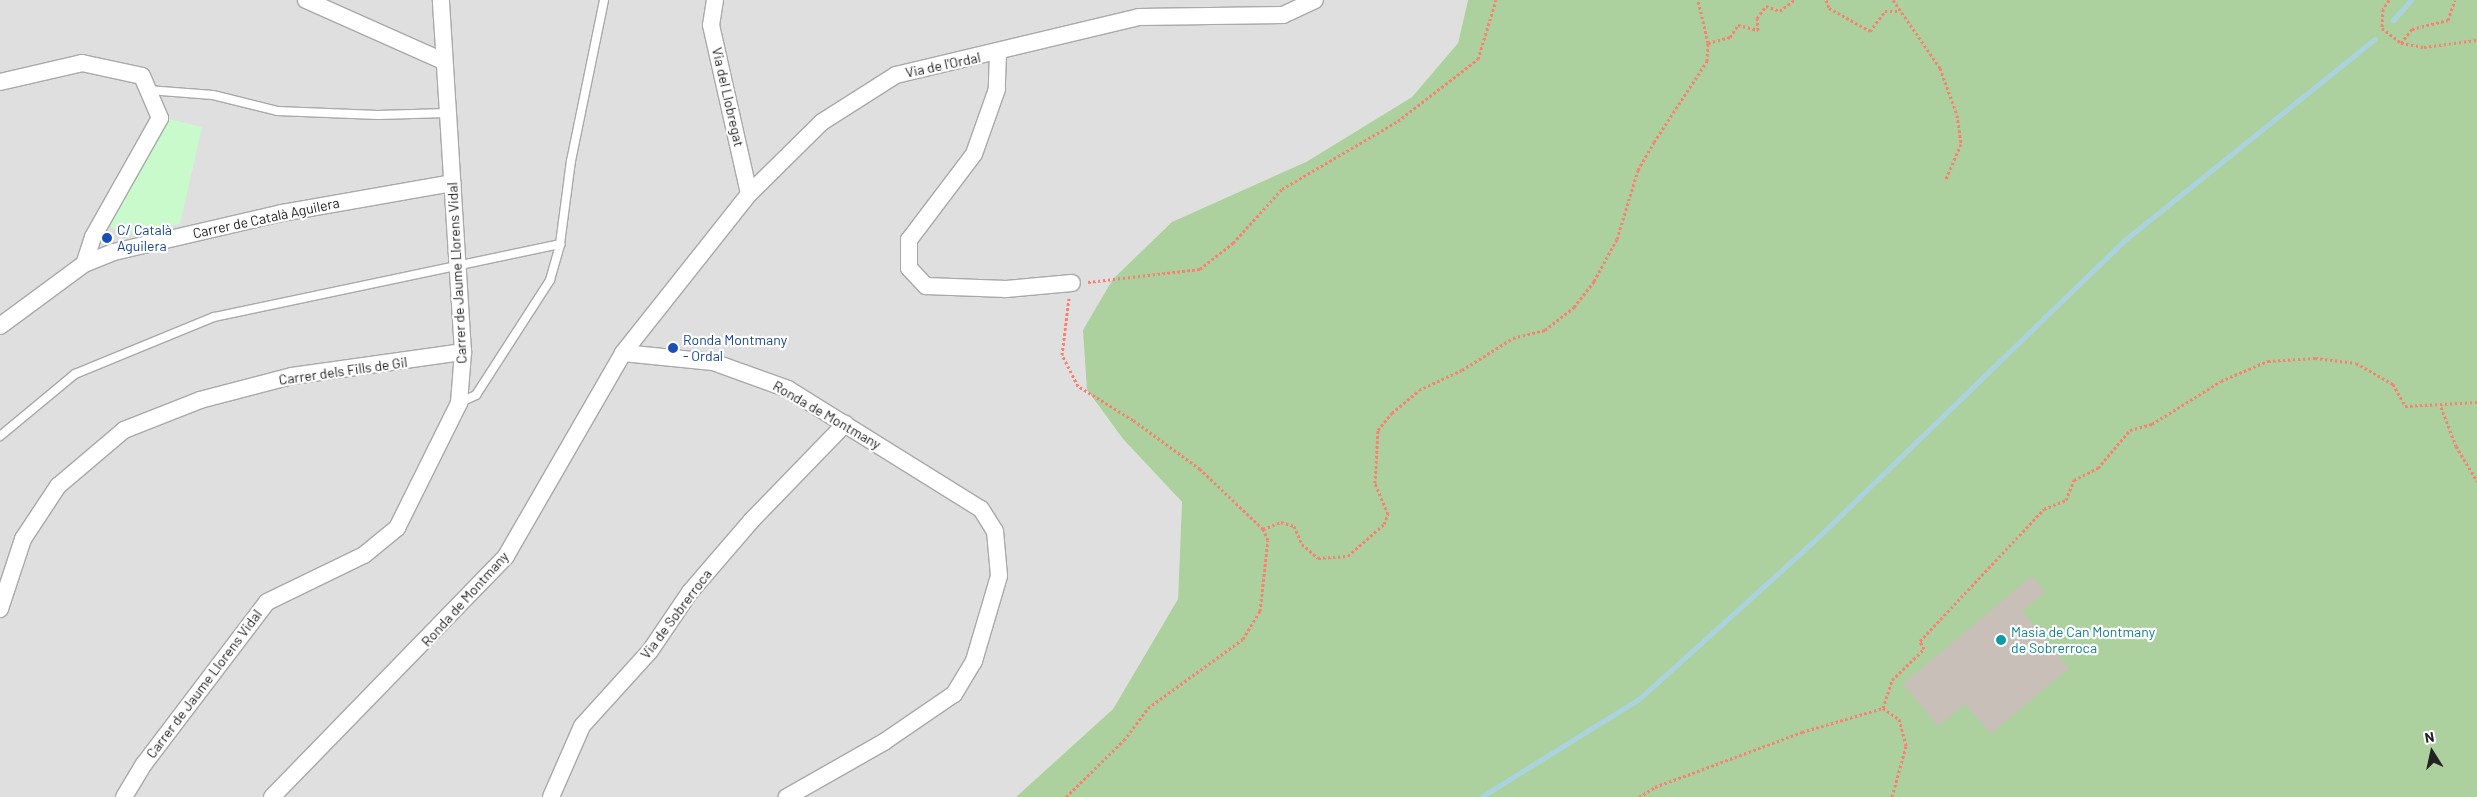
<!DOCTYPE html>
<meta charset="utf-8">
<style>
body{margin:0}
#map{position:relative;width:2477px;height:797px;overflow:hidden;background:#f2efe9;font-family:Barlow,sans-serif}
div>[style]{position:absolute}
.residential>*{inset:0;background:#e0dfdf}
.forest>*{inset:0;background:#add19e}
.park>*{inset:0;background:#c8facc}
.stream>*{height:5px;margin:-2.5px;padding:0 2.5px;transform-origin:2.5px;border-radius:2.5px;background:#aad3df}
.building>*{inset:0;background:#c7bfb8}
.path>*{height:3px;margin-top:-1.5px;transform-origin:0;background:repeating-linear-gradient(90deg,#fa8072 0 2.5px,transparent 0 5px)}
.roads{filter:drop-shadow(1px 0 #a9a9a9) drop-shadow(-1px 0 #a9a9a9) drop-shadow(0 1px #a9a9a9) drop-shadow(0 -1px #a9a9a9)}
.lane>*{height:8px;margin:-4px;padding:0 4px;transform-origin:4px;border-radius:4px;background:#fff}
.street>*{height:16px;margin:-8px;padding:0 8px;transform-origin:8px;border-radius:8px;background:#fff}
.dots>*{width:14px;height:14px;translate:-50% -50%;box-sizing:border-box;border:2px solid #fff;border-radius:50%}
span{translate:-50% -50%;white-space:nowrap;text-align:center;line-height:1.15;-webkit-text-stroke:4.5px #fff;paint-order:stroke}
.street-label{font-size:14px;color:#222}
.transit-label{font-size:14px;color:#164399}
.left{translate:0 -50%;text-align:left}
.culture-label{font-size:14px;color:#0d838f}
.north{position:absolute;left:2407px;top:727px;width:50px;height:50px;-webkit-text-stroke:4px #fff;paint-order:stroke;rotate:350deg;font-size:14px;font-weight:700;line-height:20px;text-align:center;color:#222}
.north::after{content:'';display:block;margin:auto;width:18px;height:22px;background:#222;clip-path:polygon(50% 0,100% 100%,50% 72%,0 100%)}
</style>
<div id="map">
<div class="residential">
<i style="clip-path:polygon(0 0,1468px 0,1458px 43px,1412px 97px,1306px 162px,1087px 391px,1123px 439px,1182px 502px,1178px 599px,1113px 709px,1016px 797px,0 797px)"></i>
</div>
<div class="forest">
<i style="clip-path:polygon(1468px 0,2477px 0,2477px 797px,1016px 797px,1113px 709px,1178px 599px,1182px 502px,1123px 439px,1087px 390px,1083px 330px,1113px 279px,1172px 222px,1306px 162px,1412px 97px,1458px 43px)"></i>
</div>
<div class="park">
<i style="clip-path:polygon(165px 118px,202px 127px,180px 224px,121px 236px,108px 223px)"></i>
</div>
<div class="stream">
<i style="left:2393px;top:20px;width:27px;rotate:-48deg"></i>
<i style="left:1481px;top:797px;width:186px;rotate:-31.8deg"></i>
<i style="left:1639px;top:699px;width:234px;rotate:-42.1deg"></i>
<i style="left:1813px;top:542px;width:436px;rotate:-44.1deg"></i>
<i style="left:2126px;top:239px;width:319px;rotate:-38.8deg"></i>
</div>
<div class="building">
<i style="clip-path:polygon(2032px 576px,2045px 592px,2022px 611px,2069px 668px,1991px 734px,1965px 704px,1938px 726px,1903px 684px)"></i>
</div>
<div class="path">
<i style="left:1826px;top:0;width:9px;rotate:69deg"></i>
<i style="left:1829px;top:8px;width:47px;rotate:29.3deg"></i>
<i style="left:1870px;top:31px;width:25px;rotate:-53deg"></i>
<i style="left:1885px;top:11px;width:12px"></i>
<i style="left:1893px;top:0;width:83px;rotate:55.3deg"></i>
<i style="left:1940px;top:68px;width:50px;rotate:70.1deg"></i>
<i style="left:1957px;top:115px;width:29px;rotate:82deg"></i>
<i style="left:1961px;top:144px;width:40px;rotate:113.4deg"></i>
<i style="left:2389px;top:0;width:11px;rotate:124deg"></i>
<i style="left:2383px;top:9px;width:19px;rotate:93deg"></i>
<i style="left:2382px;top:28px;width:24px;rotate:38deg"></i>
<i style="left:2401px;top:43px;width:23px;rotate:10deg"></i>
<i style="left:2424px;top:47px;width:53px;rotate:-7.5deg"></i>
<i style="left:1708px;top:43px;width:23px;rotate:-15deg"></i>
<i style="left:1730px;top:37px;width:14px;rotate:-56deg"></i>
<i style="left:1738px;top:25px;width:21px;rotate:14deg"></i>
<i style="left:1758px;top:30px;width:12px;rotate:-95deg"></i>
<i style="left:1757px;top:18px;width:15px;rotate:-53deg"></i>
<i style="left:1766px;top:6px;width:15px;rotate:20deg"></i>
<i style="left:1780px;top:11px;width:18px;rotate:-38deg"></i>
<i style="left:2401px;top:43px;width:18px;rotate:-52deg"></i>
<i style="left:2412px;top:29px;width:37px;rotate:-14deg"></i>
<i style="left:2448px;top:20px;width:21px;rotate:-71deg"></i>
<i style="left:1088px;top:282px;width:113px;rotate:-6.6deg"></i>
<i style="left:1200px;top:269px;width:42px;rotate:-38.2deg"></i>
<i style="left:1233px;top:243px;width:73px;rotate:-47.8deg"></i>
<i style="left:1282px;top:189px;width:134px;rotate:-30.4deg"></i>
<i style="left:1398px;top:121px;width:101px;rotate:-37.8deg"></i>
<i style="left:1478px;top:59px;width:62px;rotate:-73deg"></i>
<i style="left:2441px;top:407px;width:42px;rotate:69deg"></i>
<i style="left:2456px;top:446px;width:41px;rotate:59deg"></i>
<i style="left:1263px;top:529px;width:19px;rotate:-21deg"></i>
<i style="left:1281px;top:522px;width:14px;rotate:17deg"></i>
<i style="left:1294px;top:526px;width:20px;rotate:66deg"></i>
<i style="left:1302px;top:544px;width:21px;rotate:41deg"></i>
<i style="left:1318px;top:558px;width:30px;rotate:-4deg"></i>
<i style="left:1348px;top:556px;width:48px;rotate:-41.6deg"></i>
<i style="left:1384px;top:524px;width:11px;rotate:-68deg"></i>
<i style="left:1388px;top:514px;width:34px;rotate:-113deg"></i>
<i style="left:1375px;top:483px;width:53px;rotate:-86.8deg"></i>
<i style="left:1378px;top:430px;width:22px;rotate:-51deg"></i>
<i style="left:1392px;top:413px;width:35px;rotate:-40deg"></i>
<i style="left:1419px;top:390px;width:47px;rotate:-24.9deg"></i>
<i style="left:1462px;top:370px;width:60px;rotate:-32.1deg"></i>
<i style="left:1513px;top:338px;width:33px;rotate:-14deg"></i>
<i style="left:1545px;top:330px;width:37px;rotate:-38deg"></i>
<i style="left:1574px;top:307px;width:33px;rotate:-52deg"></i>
<i style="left:1594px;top:281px;width:48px;rotate:-61.3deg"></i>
<i style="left:1617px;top:239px;width:72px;rotate:-73.1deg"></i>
<i style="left:1638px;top:170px;width:32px;rotate:-60deg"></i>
<i style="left:1654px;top:142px;width:97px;rotate:-56.8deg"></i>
<i style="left:1707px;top:61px;width:18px;rotate:-87deg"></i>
<i style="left:1708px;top:43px;width:44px;rotate:-103.1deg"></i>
<i style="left:1883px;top:708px;width:29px;rotate:-72deg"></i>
<i style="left:1892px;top:680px;width:45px;rotate:-44.1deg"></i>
<i style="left:1924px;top:649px;width:9px;rotate:-117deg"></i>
<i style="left:1920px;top:641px;width:181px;rotate:-46.8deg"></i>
<i style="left:2044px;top:509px;width:24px;rotate:-22deg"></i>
<i style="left:2066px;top:500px;width:22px;rotate:-68deg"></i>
<i style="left:2074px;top:480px;width:27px;rotate:-27deg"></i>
<i style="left:2098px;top:468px;width:50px;rotate:-49.9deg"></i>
<i style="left:2130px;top:430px;width:23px;rotate:-15deg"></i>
<i style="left:2152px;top:424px;width:81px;rotate:-31.9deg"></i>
<i style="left:2221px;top:381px;width:51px;rotate:-23.1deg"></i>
<i style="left:2268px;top:361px;width:47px;rotate:-3.7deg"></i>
<i style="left:2315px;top:358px;width:41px;rotate:7deg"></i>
<i style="left:2356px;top:363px;width:43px;rotate:29.6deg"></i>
<i style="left:2393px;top:384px;width:25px;rotate:61deg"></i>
<i style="left:2405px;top:406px;width:72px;rotate:-3.2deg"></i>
<i style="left:1066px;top:797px;width:81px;rotate:-44.5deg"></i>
<i style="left:1124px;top:740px;width:40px;rotate:-53deg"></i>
<i style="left:1148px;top:708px;width:117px;rotate:-36deg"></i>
<i style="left:1243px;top:639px;width:33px;rotate:-59deg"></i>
<i style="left:1260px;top:611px;width:71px;rotate:-83.6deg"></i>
<i style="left:1268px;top:540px;width:12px;rotate:-114deg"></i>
<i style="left:1263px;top:529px;width:87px;rotate:-136.4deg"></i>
<i style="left:1200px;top:469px;width:83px;rotate:-143.8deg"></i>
<i style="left:1133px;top:420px;width:65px;rotate:-148.3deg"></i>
<i style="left:1078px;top:386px;width:35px;rotate:-117deg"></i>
<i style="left:1062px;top:355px;width:57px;rotate:-83deg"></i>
<i style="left:1639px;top:797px;width:19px;rotate:-32deg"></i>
<i style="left:1655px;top:787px;width:157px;rotate:-20.5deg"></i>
<i style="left:1802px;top:732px;width:84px;rotate:-16.5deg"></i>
<i style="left:1883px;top:708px;width:19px;rotate:35deg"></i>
<i style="left:1899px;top:719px;width:28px;rotate:75deg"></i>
<i style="left:1906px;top:746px;width:53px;rotate:105.4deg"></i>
</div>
<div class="roads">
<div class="lane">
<i style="left:148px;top:90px;width:65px;rotate:4.4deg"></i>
<i style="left:213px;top:95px;width:66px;rotate:14deg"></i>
<i style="left:277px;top:111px;width:101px;rotate:2.3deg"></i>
<i style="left:378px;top:115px;width:69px;rotate:-1.7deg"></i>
<i style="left:459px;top:403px;width:19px;rotate:-25deg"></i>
<i style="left:476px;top:395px;width:137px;rotate:-57.2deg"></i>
<i style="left:550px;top:280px;width:37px;rotate:-74deg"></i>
<i style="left:0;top:436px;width:97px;rotate:-39.6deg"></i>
<i style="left:75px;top:374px;width:150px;rotate:-22.3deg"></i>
<i style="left:214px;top:317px;width:354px;rotate:-11.9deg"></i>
<i style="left:560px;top:244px;width:84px;rotate:-82.5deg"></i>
<i style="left:571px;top:161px;width:164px;rotate:-78.4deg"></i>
</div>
<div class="street">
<i style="left:306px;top:0;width:150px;rotate:24deg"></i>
<i style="left:715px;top:0;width:25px;rotate:99deg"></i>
<i style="left:711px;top:25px;width:173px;rotate:77.3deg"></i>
<i style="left:998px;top:53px;width:36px;rotate:92deg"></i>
<i style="left:997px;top:89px;width:69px;rotate:109.5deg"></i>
<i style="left:974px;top:154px;width:108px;rotate:127.1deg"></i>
<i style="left:909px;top:240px;width:28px;rotate:90deg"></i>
<i style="left:909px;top:268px;width:25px;rotate:47deg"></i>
<i style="left:926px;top:286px;width:80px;rotate:2.1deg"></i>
<i style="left:1006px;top:289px;width:66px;rotate:-5.2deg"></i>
<i style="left:0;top:82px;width:84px;rotate:-13deg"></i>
<i style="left:82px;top:63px;width:61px;rotate:12.2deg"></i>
<i style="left:142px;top:76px;width:46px;rotate:66.8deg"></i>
<i style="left:160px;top:118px;width:137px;rotate:119.4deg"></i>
<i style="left:93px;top:237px;width:28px;rotate:108deg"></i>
<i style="left:0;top:326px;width:104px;rotate:-36.4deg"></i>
<i style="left:84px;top:264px;width:32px;rotate:-22deg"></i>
<i style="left:114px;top:252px;width:172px;rotate:-13.1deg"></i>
<i style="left:282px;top:213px;width:173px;rotate:-10deg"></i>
<i style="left:623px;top:353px;width:203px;rotate:-51.6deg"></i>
<i style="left:749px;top:194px;width:103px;rotate:-44.6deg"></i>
<i style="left:822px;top:122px;width:88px;rotate:-32.4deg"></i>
<i style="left:896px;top:75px;width:250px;rotate:-13.4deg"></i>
<i style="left:1139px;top:17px;width:144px;rotate:-0.8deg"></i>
<i style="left:1283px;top:15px;width:35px;rotate:-25deg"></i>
<i style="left:0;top:609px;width:74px;rotate:-71.8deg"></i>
<i style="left:23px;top:539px;width:64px;rotate:-56.6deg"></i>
<i style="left:58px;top:486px;width:87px;rotate:-40.3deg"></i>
<i style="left:124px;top:430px;width:82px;rotate:-21.5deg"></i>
<i style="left:200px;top:400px;width:95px;rotate:-14.6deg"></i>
<i style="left:292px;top:376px;width:173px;rotate:-8deg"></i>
<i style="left:124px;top:797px;width:39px;rotate:-59deg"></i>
<i style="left:144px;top:764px;width:203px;rotate:-52.8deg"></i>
<i style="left:267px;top:602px;width:108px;rotate:-25.9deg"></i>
<i style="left:364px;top:555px;width:43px;rotate:-39.3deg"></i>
<i style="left:397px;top:528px;width:140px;rotate:-63.6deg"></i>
<i style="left:459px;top:403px;width:51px;rotate:-85.5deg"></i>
<i style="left:463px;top:352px;width:353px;rotate:-93.6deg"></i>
<i style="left:272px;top:797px;width:336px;rotate:-45.8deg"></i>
<i style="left:506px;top:556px;width:234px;rotate:-60deg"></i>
<i style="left:623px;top:353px;width:90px;rotate:5.7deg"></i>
<i style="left:713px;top:362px;width:80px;rotate:19.8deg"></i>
<i style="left:788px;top:389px;width:227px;rotate:31.9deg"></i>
<i style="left:981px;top:509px;width:26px;rotate:58deg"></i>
<i style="left:995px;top:531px;width:45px;rotate:84.9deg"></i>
<i style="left:999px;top:576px;width:89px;rotate:106.4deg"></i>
<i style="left:974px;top:661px;width:39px;rotate:121deg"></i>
<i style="left:954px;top:694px;width:85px;rotate:145.6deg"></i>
<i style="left:884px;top:742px;width:112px;rotate:150.4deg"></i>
<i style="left:551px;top:797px;width:77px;rotate:-66.4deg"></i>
<i style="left:582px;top:726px;width:101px;rotate:-47.8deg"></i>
<i style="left:650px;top:651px;width:71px;rotate:-55.9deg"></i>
<i style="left:690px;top:592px;width:95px;rotate:-49.3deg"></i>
<i style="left:752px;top:520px;width:134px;rotate:-45.9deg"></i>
</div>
</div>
<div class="dots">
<i style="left:107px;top:238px;background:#1a4fb4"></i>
<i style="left:673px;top:348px;background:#1a4fb4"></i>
<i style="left:2001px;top:640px;background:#0f9aa8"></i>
</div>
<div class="street-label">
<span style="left:943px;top:65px;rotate:-12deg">Via de l'Ordal</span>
<span style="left:728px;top:97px;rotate:77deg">Via del Llobregat</span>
<span style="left:266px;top:218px;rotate:-12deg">Carrer de Català Aguilera</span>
<span style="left:457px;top:273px;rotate:-93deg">Carrer de Jaume Llorens Vidal</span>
<span style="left:343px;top:371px;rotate:-8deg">Carrer dels Fills de Gil</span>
<span style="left:827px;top:415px;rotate:30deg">Ronda de Montmany</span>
<span style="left:465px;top:599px;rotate:-48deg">Ronda de Montmany</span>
<span style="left:676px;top:614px;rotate:-53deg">Via de Sobrerroca</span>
<span style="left:204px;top:684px;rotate:-53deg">Carrer de Jaume Llorens Vidal</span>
</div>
<div class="transit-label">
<span class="left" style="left:117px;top:238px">C/ Català<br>Aguilera</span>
<span class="left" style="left:683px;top:348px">Ronda Montmany<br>- Ordal</span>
</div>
<div class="culture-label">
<span class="left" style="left:2011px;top:640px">Masia de Can Montmany<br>de Sobrerroca</span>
</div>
<div class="north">N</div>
</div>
